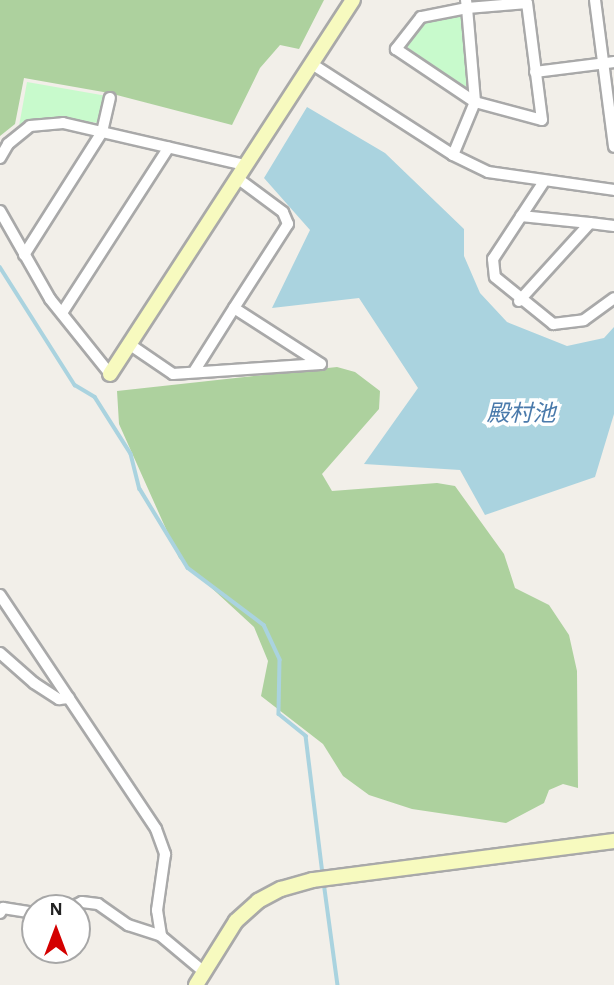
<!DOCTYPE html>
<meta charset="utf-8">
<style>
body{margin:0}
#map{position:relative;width:614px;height:985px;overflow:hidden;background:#f2efe9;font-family:"Alegreya Sans","Noto Sans JP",sans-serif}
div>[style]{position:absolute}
.forest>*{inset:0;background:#add19e}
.park>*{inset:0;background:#c8facc}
.water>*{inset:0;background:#aad3df}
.stream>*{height:3.5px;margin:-1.75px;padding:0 1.75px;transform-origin:1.75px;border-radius:1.75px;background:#aad3df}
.roads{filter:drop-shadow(2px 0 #a9a9a9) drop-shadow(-2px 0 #a9a9a9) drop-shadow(0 2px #a9a9a9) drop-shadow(0 -2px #a9a9a9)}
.street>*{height:10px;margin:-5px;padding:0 5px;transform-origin:5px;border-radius:5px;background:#fff}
.secondary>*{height:14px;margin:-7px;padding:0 7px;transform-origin:7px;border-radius:7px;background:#f7fabf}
span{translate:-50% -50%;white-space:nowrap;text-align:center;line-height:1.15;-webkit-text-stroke:7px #fff;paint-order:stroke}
.water-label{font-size:23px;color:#4a7aab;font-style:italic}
.north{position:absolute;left:21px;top:894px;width:70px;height:70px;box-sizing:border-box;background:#fff;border:2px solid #a7a7a7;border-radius:50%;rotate:0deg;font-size:19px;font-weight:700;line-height:28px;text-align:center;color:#222}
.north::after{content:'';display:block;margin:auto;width:24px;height:32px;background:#d40000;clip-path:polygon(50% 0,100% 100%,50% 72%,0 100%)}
</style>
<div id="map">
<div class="forest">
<i style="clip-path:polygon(0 0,324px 0,299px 49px,280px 45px,260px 68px,232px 125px,109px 93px,24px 78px,15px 124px,0 136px)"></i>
<i style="clip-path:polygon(337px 367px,355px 372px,380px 391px,379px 409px,322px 474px,332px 491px,437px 483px,455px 486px,504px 554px,515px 588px,549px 605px,569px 635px,577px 671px,578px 788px,563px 784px,549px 790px,544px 803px,506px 823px,412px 809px,369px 795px,343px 776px,323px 744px,261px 696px,268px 661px,254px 627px,179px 558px,119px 424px,117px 391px)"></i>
</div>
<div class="park">
<i style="clip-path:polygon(459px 13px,463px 16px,467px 89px,404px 45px,424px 22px)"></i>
<i style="clip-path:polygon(27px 82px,107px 96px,100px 123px,42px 118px,19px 126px)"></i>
</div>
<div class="water">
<i style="clip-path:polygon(307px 107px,385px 153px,464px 229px,464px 256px,480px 293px,507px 322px,567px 346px,604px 338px,614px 327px,614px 414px,595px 477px,485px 515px,460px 470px,364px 464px,418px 388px,359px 298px,272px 308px,310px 230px,264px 178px)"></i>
</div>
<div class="stream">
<i style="left:0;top:267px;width:140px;rotate:57.6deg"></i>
<i style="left:75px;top:385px;width:23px;rotate:31deg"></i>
<i style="left:95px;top:397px;width:67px;rotate:57.7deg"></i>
<i style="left:131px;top:454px;width:36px;rotate:76deg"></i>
<i style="left:140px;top:489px;width:92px;rotate:58.7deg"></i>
<i style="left:188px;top:568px;width:95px;rotate:36.9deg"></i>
<i style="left:264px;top:625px;width:38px;rotate:65deg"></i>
<i style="left:280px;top:660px;width:54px;rotate:91.1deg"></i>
<i style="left:279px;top:714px;width:35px;rotate:39deg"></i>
<i style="left:306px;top:736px;width:140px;rotate:83deg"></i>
<i style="left:324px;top:882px;width:104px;rotate:82.3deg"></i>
</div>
<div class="roads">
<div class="street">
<i style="left:466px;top:0;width:8px;rotate:83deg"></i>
<i style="left:467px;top:8px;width:47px;rotate:168.9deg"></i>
<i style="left:421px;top:17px;width:41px;rotate:128deg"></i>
<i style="left:396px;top:49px;width:95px;rotate:33.9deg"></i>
<i style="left:595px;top:0;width:148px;rotate:82.6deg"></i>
<i style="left:312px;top:64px;width:168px;rotate:32.8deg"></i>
<i style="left:453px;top:155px;width:39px;rotate:26deg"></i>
<i style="left:488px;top:172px;width:127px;rotate:8.1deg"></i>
<i style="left:535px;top:72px;width:80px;rotate:-7.2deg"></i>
<i style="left:453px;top:155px;width:57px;rotate:-67.5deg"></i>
<i style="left:475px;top:102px;width:69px;rotate:15deg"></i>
<i style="left:542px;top:120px;width:118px;rotate:-97.3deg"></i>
<i style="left:527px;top:3px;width:60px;rotate:175.2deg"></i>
<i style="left:467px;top:8px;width:94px;rotate:85.1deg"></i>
<i style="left:0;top:158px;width:16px;rotate:-60deg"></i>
<i style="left:8px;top:144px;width:28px;rotate:-39deg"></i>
<i style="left:30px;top:126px;width:33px;rotate:-5deg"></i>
<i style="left:63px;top:123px;width:187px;rotate:13deg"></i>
<i style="left:543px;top:183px;width:91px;rotate:123.3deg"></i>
<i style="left:493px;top:259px;width:18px;rotate:84deg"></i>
<i style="left:495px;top:277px;width:75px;rotate:39deg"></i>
<i style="left:553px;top:324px;width:31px;rotate:-7deg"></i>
<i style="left:584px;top:320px;width:37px;rotate:-36deg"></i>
<i style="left:0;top:211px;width:101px;rotate:60.4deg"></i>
<i style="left:50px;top:299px;width:96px;rotate:51.3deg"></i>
<i style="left:521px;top:216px;width:69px;rotate:5.8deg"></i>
<i style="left:24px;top:255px;width:146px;rotate:-57.6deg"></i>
<i style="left:102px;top:132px;width:35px;rotate:-77deg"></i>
<i style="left:519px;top:301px;width:105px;rotate:-47.7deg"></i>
<i style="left:590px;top:223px;width:24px;rotate:7deg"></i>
<i style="left:62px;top:313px;width:197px;rotate:-57.2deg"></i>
<i style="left:129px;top:344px;width:53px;rotate:34.3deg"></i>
<i style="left:173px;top:374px;width:148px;rotate:-3.9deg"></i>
<i style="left:321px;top:364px;width:103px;rotate:-147.2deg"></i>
<i style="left:234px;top:308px;width:100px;rotate:-57.3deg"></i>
<i style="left:288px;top:224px;width:13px;rotate:-113deg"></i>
<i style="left:283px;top:212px;width:57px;rotate:-143.5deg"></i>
<i style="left:195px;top:370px;width:73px;rotate:-57.8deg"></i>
<i style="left:0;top:595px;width:281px;rotate:56.3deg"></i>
<i style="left:156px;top:829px;width:27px;rotate:70deg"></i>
<i style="left:165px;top:854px;width:57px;rotate:98.1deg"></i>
<i style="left:157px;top:910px;width:26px;rotate:81deg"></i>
<i style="left:161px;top:936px;width:56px;rotate:39.9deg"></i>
<i style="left:0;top:653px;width:45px;rotate:41.4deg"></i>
<i style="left:34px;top:683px;width:30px;rotate:33deg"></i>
<i style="left:59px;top:699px;width:10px;rotate:-6deg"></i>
<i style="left:70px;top:908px;width:13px;rotate:-27deg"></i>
<i style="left:82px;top:902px;width:16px;rotate:7deg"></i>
<i style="left:98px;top:904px;width:37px;rotate:35deg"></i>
<i style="left:128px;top:925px;width:35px;rotate:18deg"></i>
<i style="left:0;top:913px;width:6px;rotate:-59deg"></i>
<i style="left:3px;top:908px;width:32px;rotate:9deg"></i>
</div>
<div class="secondary">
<i style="left:110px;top:374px;width:446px;rotate:-57deg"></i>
<i style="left:196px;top:985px;width:75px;rotate:-58deg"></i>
<i style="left:236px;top:921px;width:30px;rotate:-42deg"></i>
<i style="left:258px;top:901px;width:26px;rotate:-28deg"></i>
<i style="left:281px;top:889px;width:33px;rotate:-16deg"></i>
<i style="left:313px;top:880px;width:304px;rotate:-7.4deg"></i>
</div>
</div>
<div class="water-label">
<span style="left:521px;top:415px">殿村池</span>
</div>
<div class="north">N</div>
</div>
